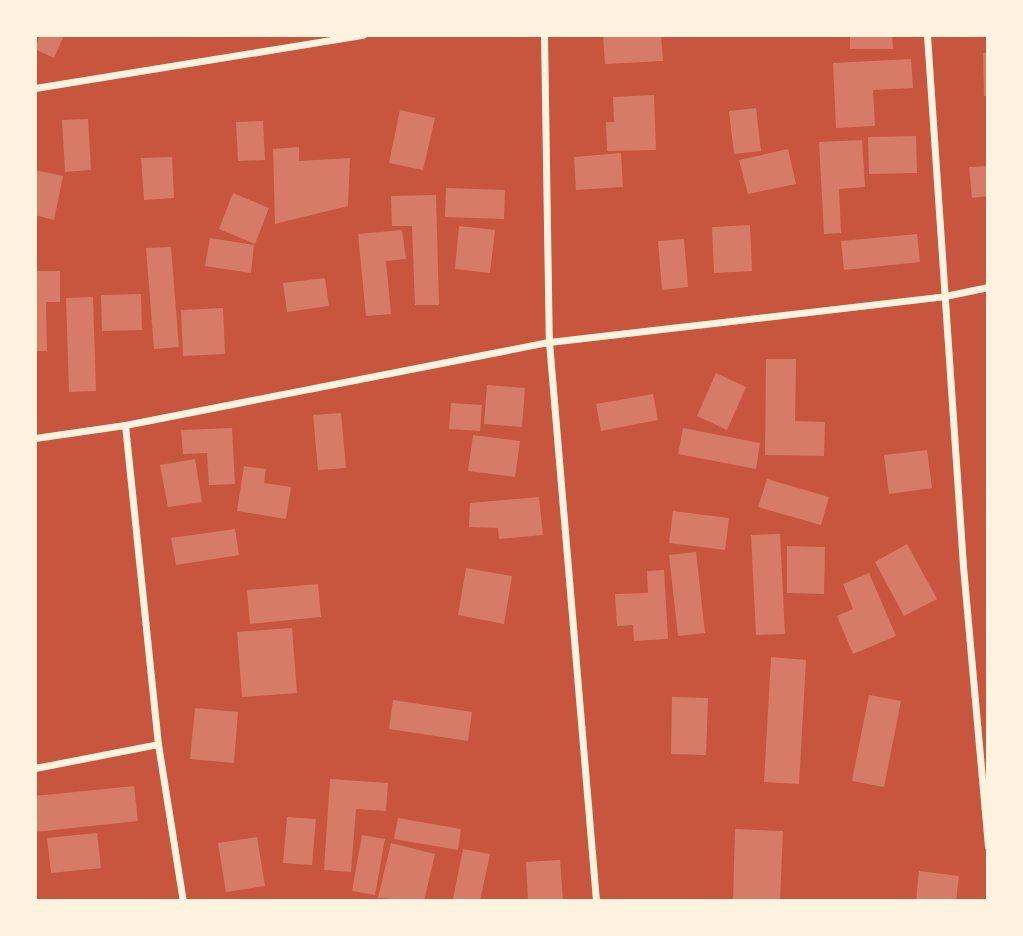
<!DOCTYPE html>
<style>
body{margin:0}
#map{position:relative;width:1023px;height:936px;overflow:hidden;background:#c8553d;font-family:Spectral,serif}
div>[style]{position:absolute}
.building>*{inset:0;background:#d67c66}
.minor>*{height:7px;margin:-3.5px;padding:0 3.5px;transform-origin:3.5px;border-radius:3.5px;background:#fff3e0}
span{translate:-50% -50%;white-space:nowrap;text-align:center;line-height:1.15;-webkit-text-stroke:6px #fff3e0;paint-order:stroke}
.frame{position:absolute;inset:0;border:37px solid #fff3e0;pointer-events:none}
</style>
<div id="map">
<div class="building">
<i style="clip-path:polygon(40px 35px,64px 35px,54px 58px,35px 49px)"></i>
<i style="clip-path:polygon(603px 35px,661px 35px,663px 61px,605px 64px)"></i>
<i style="clip-path:polygon(850px 35px,892px 35px,893px 49px,850px 49px)"></i>
<i style="clip-path:polygon(988px 52px,988px 96px,984px 96px,983px 53px)"></i>
<i style="clip-path:polygon(911px 59px,913px 88px,873px 90px,875px 126px,836px 128px,833px 63px)"></i>
<i style="clip-path:polygon(654px 95px,656px 150px,607px 151px,606px 122px,614px 122px,613px 97px)"></i>
<i style="clip-path:polygon(756px 108px,761px 151px,734px 154px,729px 111px)"></i>
<i style="clip-path:polygon(400px 110px,435px 118px,423px 170px,389px 163px)"></i>
<i style="clip-path:polygon(88px 119px,91px 170px,65px 172px,62px 120px)"></i>
<i style="clip-path:polygon(263px 121px,265px 160px,238px 161px,236px 122px)"></i>
<i style="clip-path:polygon(916px 136px,917px 173px,869px 174px,868px 137px)"></i>
<i style="clip-path:polygon(862px 140px,865px 187px,839px 189px,841px 233px,824px 234px,819px 142px)"></i>
<i style="clip-path:polygon(299px 147px,299px 161px,350px 158px,348px 206px,275px 224px,273px 149px)"></i>
<i style="clip-path:polygon(788px 149px,796px 184px,748px 194px,739px 160px)"></i>
<i style="clip-path:polygon(621px 153px,623px 187px,576px 190px,574px 157px)"></i>
<i style="clip-path:polygon(172px 157px,174px 198px,144px 200px,141px 158px)"></i>
<i style="clip-path:polygon(988px 166px,988px 196px,972px 198px,969px 167px)"></i>
<i style="clip-path:polygon(35px 170px,63px 176px,54px 220px,35px 215px)"></i>
<i style="clip-path:polygon(446px 188px,505px 190px,504px 219px,445px 217px)"></i>
<i style="clip-path:polygon(233px 193px,269px 208px,255px 244px,219px 229px)"></i>
<i style="clip-path:polygon(436px 195px,439px 305px,415px 305px,412px 226px,392px 226px,391px 196px)"></i>
<i style="clip-path:polygon(750px 225px,752px 271px,714px 273px,712px 227px)"></i>
<i style="clip-path:polygon(459px 226px,495px 230px,490px 273px,455px 269px)"></i>
<i style="clip-path:polygon(402px 230px,406px 259px,386px 261px,391px 314px,366px 316px,358px 234px)"></i>
<i style="clip-path:polygon(917px 234px,920px 262px,844px 270px,841px 241px)"></i>
<i style="clip-path:polygon(210px 238px,254px 245px,251px 273px,205px 266px)"></i>
<i style="clip-path:polygon(684px 239px,688px 287px,662px 290px,658px 241px)"></i>
<i style="clip-path:polygon(171px 247px,179px 347px,154px 349px,146px 248px)"></i>
<i style="clip-path:polygon(35px 271px,60px 271px,60px 302px,46px 302px,47px 351px,35px 351px)"></i>
<i style="clip-path:polygon(325px 278px,329px 306px,287px 312px,283px 283px)"></i>
<i style="clip-path:polygon(141px 294px,142px 330px,102px 331px,101px 295px)"></i>
<i style="clip-path:polygon(93px 297px,96px 391px,69px 392px,66px 298px)"></i>
<i style="clip-path:polygon(223px 308px,225px 354px,183px 356px,181px 310px)"></i>
<i style="clip-path:polygon(766px 359px,796px 359px,795px 421px,825px 422px,824px 456px,765px 455px)"></i>
<i style="clip-path:polygon(716px 373px,746px 387px,727px 430px,697px 416px)"></i>
<i style="clip-path:polygon(487px 385px,525px 388px,522px 427px,484px 424px)"></i>
<i style="clip-path:polygon(653px 394px,658px 420px,601px 431px,596px 404px)"></i>
<i style="clip-path:polygon(451px 403px,482px 405px,480px 431px,449px 429px)"></i>
<i style="clip-path:polygon(341px 413px,346px 468px,318px 470px,313px 415px)"></i>
<i style="clip-path:polygon(232px 428px,235px 484px,209px 485px,207px 453px,183px 454px,181px 430px)"></i>
<i style="clip-path:polygon(683px 428px,760px 443px,756px 469px,678px 454px)"></i>
<i style="clip-path:polygon(473px 435px,520px 441px,515px 477px,468px 471px)"></i>
<i style="clip-path:polygon(927px 450px,932px 488px,889px 494px,884px 455px)"></i>
<i style="clip-path:polygon(195px 459px,202px 502px,168px 507px,160px 465px)"></i>
<i style="clip-path:polygon(244px 466px,266px 469px,264px 483px,291px 487px,286px 519px,237px 511px)"></i>
<i style="clip-path:polygon(767px 479px,829px 497px,821px 525px,758px 507px)"></i>
<i style="clip-path:polygon(539px 497px,543px 535px,499px 539px,498px 528px,469px 527px,470px 503px)"></i>
<i style="clip-path:polygon(673px 511px,729px 518px,725px 550px,669px 543px)"></i>
<i style="clip-path:polygon(235px 529px,239px 555px,176px 565px,171px 538px)"></i>
<i style="clip-path:polygon(780px 534px,785px 634px,756px 635px,751px 535px)"></i>
<i style="clip-path:polygon(907px 544px,937px 599px,904px 616px,875px 562px)"></i>
<i style="clip-path:polygon(787px 546px,825px 547px,824px 594px,787px 593px)"></i>
<i style="clip-path:polygon(696px 552px,705px 633px,678px 636px,669px 555px)"></i>
<i style="clip-path:polygon(466px 568px,512px 576px,504px 624px,458px 615px)"></i>
<i style="clip-path:polygon(664px 570px,668px 639px,634px 641px,633px 625px,617px 626px,615px 594px,648px 593px,647px 571px)"></i>
<i style="clip-path:polygon(869px 573px,896px 636px,853px 654px,837px 616px,853px 609px,843px 584px)"></i>
<i style="clip-path:polygon(318px 584px,321px 617px,250px 624px,247px 590px)"></i>
<i style="clip-path:polygon(292px 628px,297px 693px,242px 697px,237px 632px)"></i>
<i style="clip-path:polygon(771px 657px,806px 660px,799px 784px,764px 782px)"></i>
<i style="clip-path:polygon(869px 695px,901px 701px,884px 787px,852px 781px)"></i>
<i style="clip-path:polygon(672px 697px,708px 698px,706px 755px,671px 754px)"></i>
<i style="clip-path:polygon(393px 700px,472px 712px,468px 741px,389px 729px)"></i>
<i style="clip-path:polygon(195px 708px,238px 712px,234px 763px,190px 759px)"></i>
<i style="clip-path:polygon(330px 779px,388px 783px,386px 811px,356px 809px,351px 872px,324px 870px)"></i>
<i style="clip-path:polygon(134px 786px,138px 821px,35px 832px,35px 796px)"></i>
<i style="clip-path:polygon(287px 817px,316px 819px,312px 865px,283px 863px)"></i>
<i style="clip-path:polygon(398px 818px,461px 829px,458px 850px,394px 839px)"></i>
<i style="clip-path:polygon(735px 829px,783px 831px,780px 901px,733px 901px)"></i>
<i style="clip-path:polygon(97px 833px,101px 868px,51px 873px,47px 838px)"></i>
<i style="clip-path:polygon(362px 835px,385px 839px,375px 895px,352px 891px)"></i>
<i style="clip-path:polygon(257px 837px,265px 886px,226px 892px,218px 843px)"></i>
<i style="clip-path:polygon(391px 843px,435px 854px,424px 901px,378px 898px)"></i>
<i style="clip-path:polygon(463px 849px,490px 854px,480px 901px,453px 899px)"></i>
<i style="clip-path:polygon(560px 860px,563px 901px,528px 901px,526px 862px)"></i>
<i style="clip-path:polygon(919px 871px,959px 876px,956px 901px,916px 901px)"></i>
</div>
<div class="minor">
<i style="left:544px;top:35px;width:307px;rotate:89.1deg"></i>
<i style="left:549px;top:342px;width:561px;rotate:85.19deg"></i>
<i style="left:927px;top:35px;width:532px;rotate:86.12deg"></i>
<i style="left:963px;top:566px;width:281px;rotate:84.9deg"></i>
<i style="left:35px;top:88px;width:332px;rotate:-9.2deg"></i>
<i style="left:125px;top:425px;width:321px;rotate:84.1deg"></i>
<i style="left:158px;top:744px;width:159px;rotate:81deg"></i>
<i style="left:35px;top:438px;width:91px;rotate:-8.2deg"></i>
<i style="left:125px;top:425px;width:432px;rotate:-11.1deg"></i>
<i style="left:549px;top:342px;width:399px;rotate:-6.6deg"></i>
<i style="left:945px;top:296px;width:44px;rotate:-11.8deg"></i>
<i style="left:35px;top:768px;width:125px;rotate:-11deg"></i>
</div>
<div class="frame"></div>
</div>
